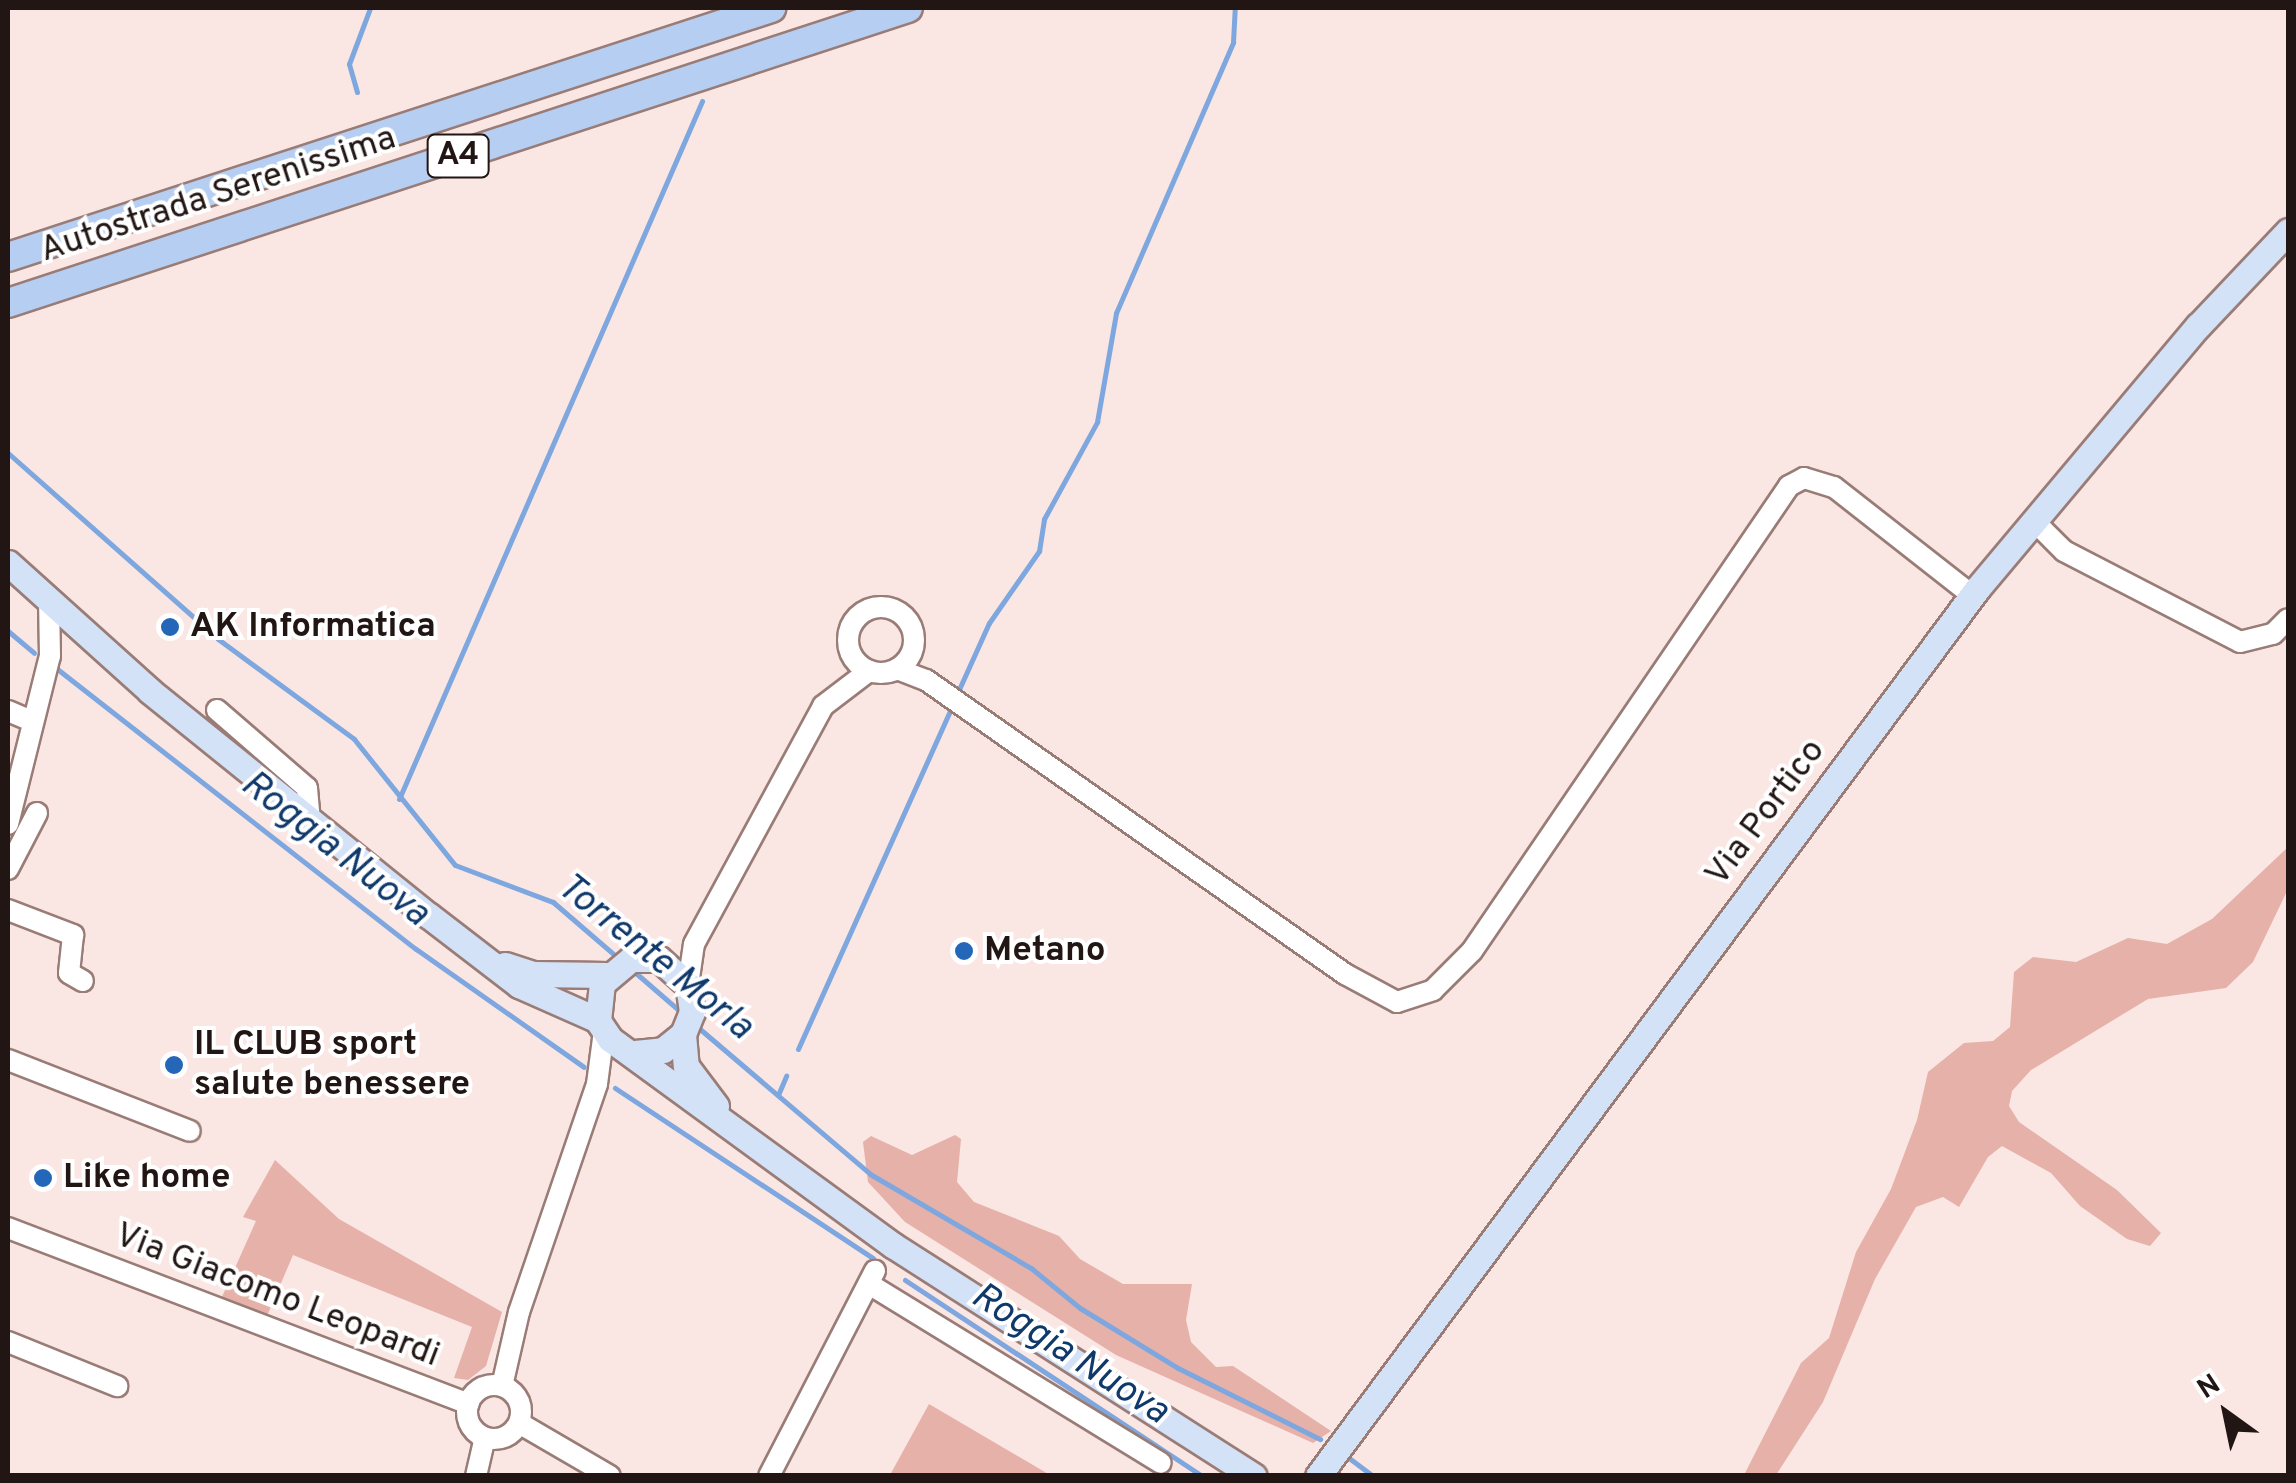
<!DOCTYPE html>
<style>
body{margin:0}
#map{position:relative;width:2296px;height:1483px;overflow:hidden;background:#fae6e3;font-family:Overpass,sans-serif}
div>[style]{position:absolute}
.green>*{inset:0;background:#e6b1a9}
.stream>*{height:5px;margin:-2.5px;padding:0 2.5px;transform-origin:2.5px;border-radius:2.5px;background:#7da7de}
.roads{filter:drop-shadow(2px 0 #9a7c77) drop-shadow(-2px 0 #9a7c77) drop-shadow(0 2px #9a7c77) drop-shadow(0 -2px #9a7c77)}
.minor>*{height:20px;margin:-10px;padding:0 10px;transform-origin:10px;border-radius:10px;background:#fff}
.minor>.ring{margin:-10px;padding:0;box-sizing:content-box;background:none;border:20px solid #fff;border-radius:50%}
.major>*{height:25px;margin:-12.5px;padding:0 12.5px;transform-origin:12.5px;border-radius:12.5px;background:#d3e2f7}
.highway>*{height:28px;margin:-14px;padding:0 14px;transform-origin:14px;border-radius:14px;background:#b5cef1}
.dots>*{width:28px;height:28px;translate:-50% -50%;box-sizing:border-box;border:5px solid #fff;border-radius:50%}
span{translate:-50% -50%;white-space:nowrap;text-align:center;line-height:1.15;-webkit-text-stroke:8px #fff;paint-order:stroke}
.shield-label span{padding:2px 8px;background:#fff;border:2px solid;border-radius:8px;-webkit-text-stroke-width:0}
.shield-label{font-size:32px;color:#211614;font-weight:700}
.street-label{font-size:35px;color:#211614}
.poi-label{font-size:35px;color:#211614;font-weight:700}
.left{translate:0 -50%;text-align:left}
.water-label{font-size:38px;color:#10396b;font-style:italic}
.frame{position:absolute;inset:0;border:10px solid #211614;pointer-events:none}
.north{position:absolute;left:2176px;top:1363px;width:100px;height:100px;-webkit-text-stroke:8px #fff;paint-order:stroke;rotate:327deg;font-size:28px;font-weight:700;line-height:40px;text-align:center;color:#211614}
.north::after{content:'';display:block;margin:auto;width:35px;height:45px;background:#211614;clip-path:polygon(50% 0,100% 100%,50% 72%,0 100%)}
</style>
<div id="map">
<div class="green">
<i style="clip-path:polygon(2288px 847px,2288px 889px,2253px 962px,2226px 988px,2148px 999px,2031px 1070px,2012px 1091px,2009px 1106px,2019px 1122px,2117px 1190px,2161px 1233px,2150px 1246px,2127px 1239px,2080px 1206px,2051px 1173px,2002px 1146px,1988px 1157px,1959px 1207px,1943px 1197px,1916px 1207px,1875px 1279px,1823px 1402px,1776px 1475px,1744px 1475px,1801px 1363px,1829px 1338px,1856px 1252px,1891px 1189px,1917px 1120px,1928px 1072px,1964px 1043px,1993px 1041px,2010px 1027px,2014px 972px,2033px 957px,2076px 962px,2128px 938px,2167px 944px,2212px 919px)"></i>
<i style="clip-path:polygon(955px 1135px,961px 1139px,957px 1182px,974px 1202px,1059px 1236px,1080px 1259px,1123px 1284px,1192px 1284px,1186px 1320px,1191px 1342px,1216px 1367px,1233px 1366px,1331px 1431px,1313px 1443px,1116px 1355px,905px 1222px,868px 1182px,863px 1142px,871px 1136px,912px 1155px)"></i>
<i style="clip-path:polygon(275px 1160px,339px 1219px,502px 1312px,486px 1366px,468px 1380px,454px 1378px,472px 1327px,293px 1255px,267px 1316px,221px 1299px,256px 1221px,243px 1217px)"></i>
<i style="clip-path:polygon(929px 1404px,1050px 1475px,890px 1475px)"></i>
</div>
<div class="stream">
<i style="left:357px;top:92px;width:29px;rotate:-106deg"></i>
<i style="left:349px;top:64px;width:60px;rotate:-69.4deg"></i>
<i style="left:8px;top:453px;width:281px;rotate:41.5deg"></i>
<i style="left:218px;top:639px;width:169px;rotate:36.3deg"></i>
<i style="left:354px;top:739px;width:161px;rotate:51.3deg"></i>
<i style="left:455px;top:865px;width:105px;rotate:20.7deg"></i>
<i style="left:553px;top:902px;width:86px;rotate:40.7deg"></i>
<i style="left:8px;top:631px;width:34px;rotate:40deg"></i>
<i style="left:56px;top:668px;width:457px;rotate:38deg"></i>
<i style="left:416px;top:949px;width:205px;rotate:35.1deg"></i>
<i style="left:956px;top:696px;width:80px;rotate:-65.7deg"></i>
<i style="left:989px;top:623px;width:88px;rotate:-55.2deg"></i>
<i style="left:1039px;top:551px;width:32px;rotate:-81deg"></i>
<i style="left:1044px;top:519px;width:111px;rotate:-61.3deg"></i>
<i style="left:1097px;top:422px;width:111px;rotate:-80.1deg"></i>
<i style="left:1116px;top:313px;width:295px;rotate:-66.6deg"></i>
<i style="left:1233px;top:42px;width:34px;rotate:-87deg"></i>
<i style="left:399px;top:799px;width:761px;rotate:-66.53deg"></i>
<i style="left:630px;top:968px;width:69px;rotate:40.9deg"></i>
<i style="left:694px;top:1024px;width:231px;rotate:40.4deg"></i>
<i style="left:870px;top:1174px;width:186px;rotate:30.3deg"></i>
<i style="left:1031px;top:1268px;width:63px;rotate:39.2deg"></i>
<i style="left:1080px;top:1308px;width:115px;rotate:31.5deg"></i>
<i style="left:1178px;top:1368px;width:159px;rotate:26.6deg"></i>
<i style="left:798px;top:1049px;width:376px;rotate:-65.8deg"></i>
<i style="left:615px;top:1088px;width:309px;rotate:33.4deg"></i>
<i style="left:778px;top:1095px;width:21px;rotate:-67deg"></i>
<i style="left:905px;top:1280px;width:356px;rotate:33.4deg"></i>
<i style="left:1349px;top:1458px;width:30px;rotate:37deg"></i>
</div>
<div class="roads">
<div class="minor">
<i style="left:2033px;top:520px;width:44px;rotate:45deg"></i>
<i style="left:2064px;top:551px;width:198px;rotate:27.3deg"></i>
<i style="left:2240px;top:642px;width:34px;rotate:-14deg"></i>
<i style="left:2273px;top:634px;width:21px;rotate:-45deg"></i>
<i class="ring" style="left:848px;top:607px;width:46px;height:46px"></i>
<i style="left:897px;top:669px;width:31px;rotate:21deg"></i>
<i style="left:926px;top:680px;width:512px;rotate:35.06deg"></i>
<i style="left:1345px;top:974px;width:59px;rotate:28.3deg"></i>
<i style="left:1397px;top:1002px;width:38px;rotate:-18deg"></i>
<i style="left:1433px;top:990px;width:55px;rotate:-45deg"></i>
<i style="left:1472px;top:951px;width:563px;rotate:-55.72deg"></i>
<i style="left:1789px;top:486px;width:17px;rotate:-28deg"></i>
<i style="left:1804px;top:478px;width:31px;rotate:17deg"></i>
<i style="left:1834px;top:487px;width:170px;rotate:38.1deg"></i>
<i style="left:1968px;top:592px;width:9px;rotate:-18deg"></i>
<i style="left:217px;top:710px;width:119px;rotate:40.9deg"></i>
<i style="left:307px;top:788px;width:34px;rotate:85deg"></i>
<i style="left:8px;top:711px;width:26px;rotate:23deg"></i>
<i style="left:8px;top:824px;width:173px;rotate:-76deg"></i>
<i style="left:50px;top:656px;width:55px;rotate:-91deg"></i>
<i style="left:8px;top:869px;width:63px;rotate:-62.6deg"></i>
<i style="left:8px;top:910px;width:70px;rotate:21deg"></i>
<i style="left:73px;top:935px;width:38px;rotate:96deg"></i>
<i style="left:69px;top:973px;width:16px;rotate:30deg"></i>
<i style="left:688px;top:985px;width:41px;rotate:-81.7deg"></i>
<i style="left:694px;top:944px;width:271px;rotate:-61.5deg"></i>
<i style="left:823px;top:706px;width:58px;rotate:-37.3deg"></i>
<i style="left:8px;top:1060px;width:195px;rotate:21.3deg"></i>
<i style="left:8px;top:1228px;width:493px;rotate:20.9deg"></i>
<i style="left:869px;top:1284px;width:342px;rotate:31.5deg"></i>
<i style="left:8px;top:1342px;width:118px;rotate:22deg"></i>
<i class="ring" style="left:467px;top:1385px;width:34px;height:34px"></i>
<i style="left:502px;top:1386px;width:76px;rotate:-77.1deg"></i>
<i style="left:519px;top:1312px;width:241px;rotate:-71.1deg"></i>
<i style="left:597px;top:1084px;width:53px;rotate:-82.5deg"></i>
<i style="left:519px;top:1423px;width:105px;rotate:30.2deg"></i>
<i style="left:476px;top:1476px;width:39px;rotate:-77deg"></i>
<i style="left:769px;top:1476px;width:231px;rotate:-62.7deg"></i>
</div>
<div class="major">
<i style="left:8px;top:563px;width:191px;rotate:42deg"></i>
<i style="left:150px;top:691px;width:357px;rotate:38.9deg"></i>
<i style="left:428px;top:915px;width:115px;rotate:37.6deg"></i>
<i style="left:519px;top:985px;width:86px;rotate:23.9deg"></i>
<i style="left:505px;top:965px;width:29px;rotate:18deg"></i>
<i style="left:533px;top:974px;width:74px;rotate:0.8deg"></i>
<i style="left:683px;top:1034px;width:32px;rotate:85deg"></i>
<i style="left:686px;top:1066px;width:50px;rotate:53.1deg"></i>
<i style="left:635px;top:1053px;width:28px;rotate:-6deg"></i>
<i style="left:663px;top:1050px;width:26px;rotate:-39deg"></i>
<i style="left:683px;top:1034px;width:24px;rotate:-68deg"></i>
<i style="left:692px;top:1012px;width:27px;rotate:-98deg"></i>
<i style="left:688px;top:985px;width:39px;rotate:-138deg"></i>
<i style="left:659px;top:959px;width:28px;rotate:180deg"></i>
<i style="left:631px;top:959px;width:38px;rotate:140deg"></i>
<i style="left:602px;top:983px;width:38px;rotate:96deg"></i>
<i style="left:598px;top:1021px;width:22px;rotate:56deg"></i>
<i style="left:610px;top:1039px;width:351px;rotate:36.1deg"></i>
<i style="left:894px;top:1246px;width:427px;rotate:32.6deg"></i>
<i style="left:1318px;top:1476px;width:1105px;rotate:-53.39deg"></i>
<i style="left:1977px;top:589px;width:344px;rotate:-50deg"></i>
<i style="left:2198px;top:326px;width:131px;rotate:-46.5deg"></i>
</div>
<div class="highway">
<i style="left:8px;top:257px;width:803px;rotate:-18.07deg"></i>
<i style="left:8px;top:303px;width:947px;rotate:-18.15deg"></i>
</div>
</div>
<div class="dots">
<i style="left:170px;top:627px;background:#2466b7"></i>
<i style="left:964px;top:951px;background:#2466b7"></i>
<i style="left:174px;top:1065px;background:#2466b7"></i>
<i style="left:43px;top:1178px;background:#2466b7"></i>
</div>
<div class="shield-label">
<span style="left:458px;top:156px">A4</span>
</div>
<div class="street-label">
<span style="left:218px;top:195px;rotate:-18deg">Autostrada Serenissima</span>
<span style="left:1766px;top:813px;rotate:-53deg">Via Portico</span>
<span style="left:277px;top:1296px;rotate:21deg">Via Giacomo Leopardi</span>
</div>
<div class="poi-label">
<span class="left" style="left:190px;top:627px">AK Informatica</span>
<span class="left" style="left:984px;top:951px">Metano</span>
<span class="left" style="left:194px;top:1065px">IL CLUB sport<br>salute benessere</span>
<span class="left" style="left:63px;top:1178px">Like home</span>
</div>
<div class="water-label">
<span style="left:334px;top:850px;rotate:38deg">Roggia Nuova</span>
<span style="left:654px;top:958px;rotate:39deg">Torrente Morla</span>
<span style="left:1069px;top:1355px;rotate:33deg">Roggia Nuova</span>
</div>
<div class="frame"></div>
<div class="north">N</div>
</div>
